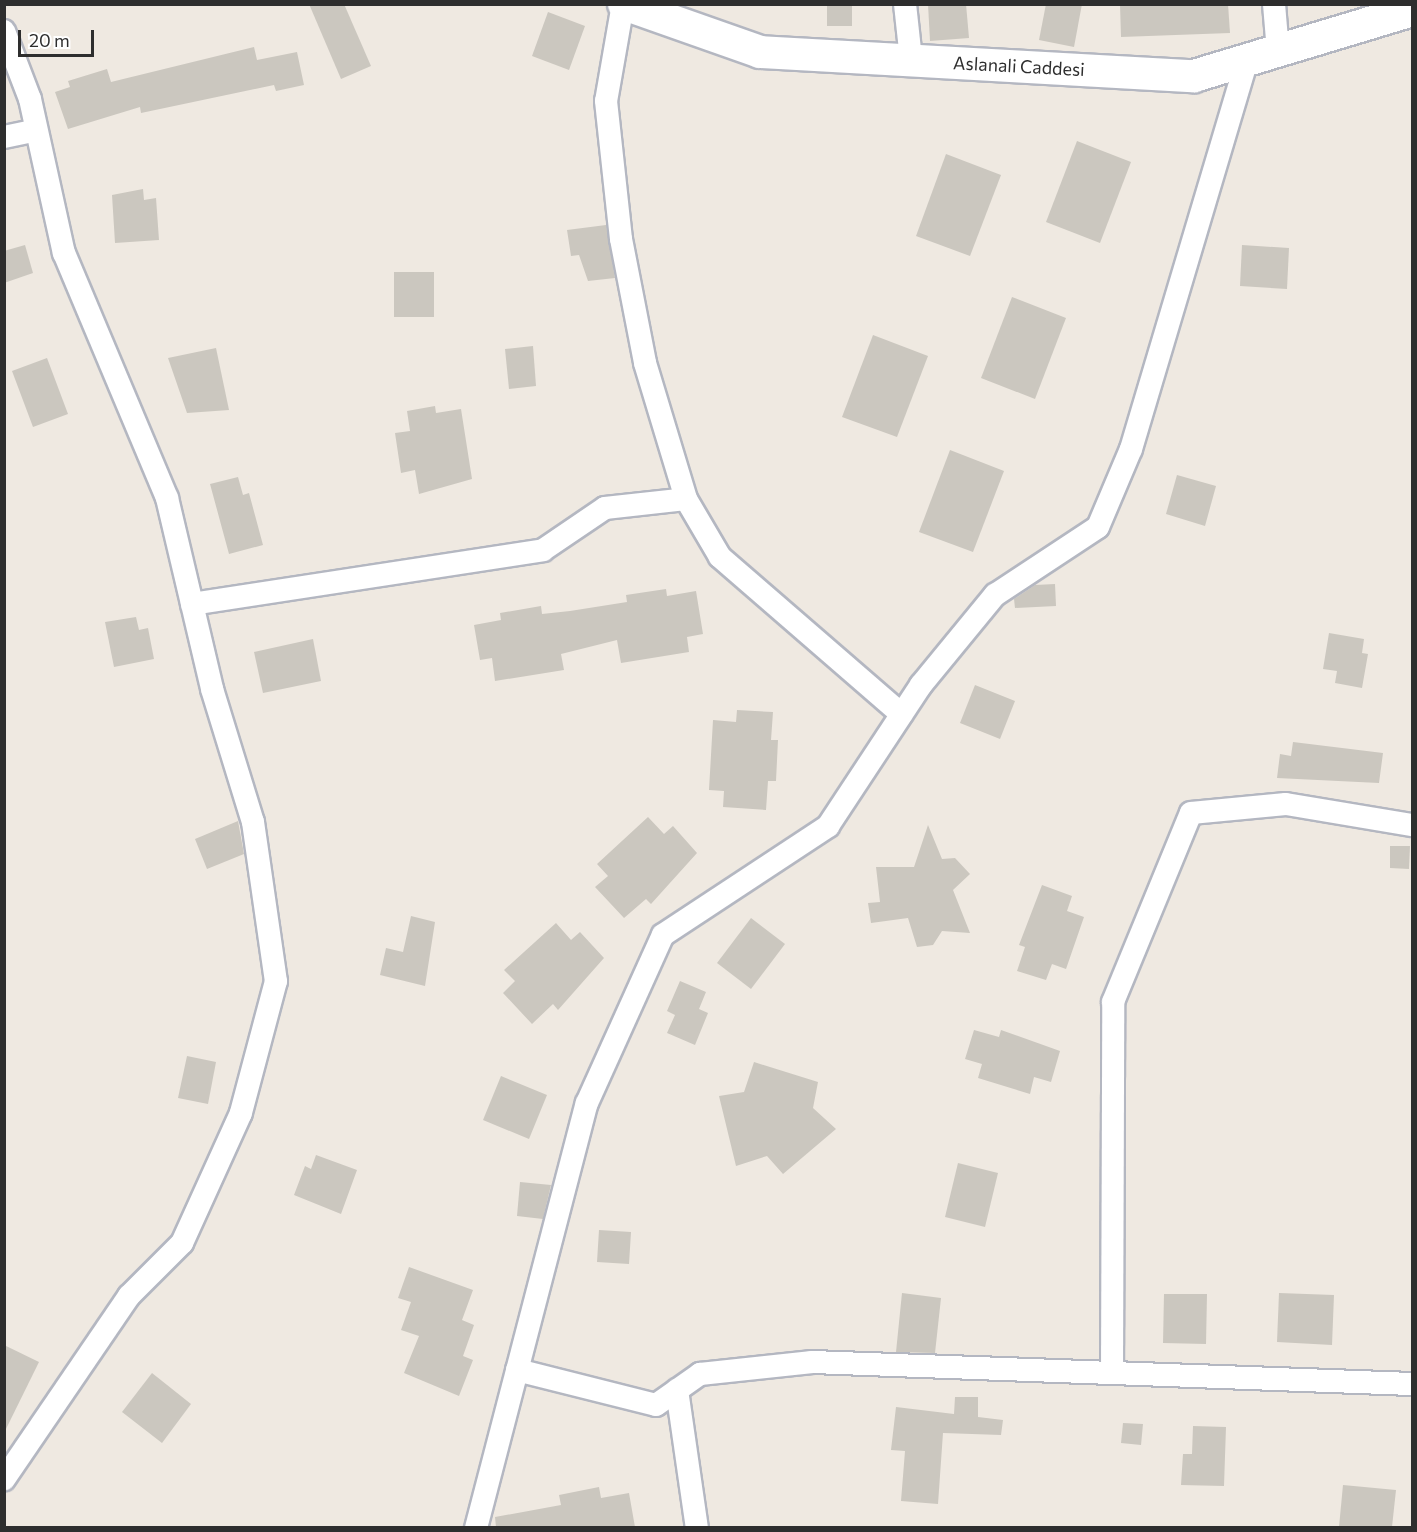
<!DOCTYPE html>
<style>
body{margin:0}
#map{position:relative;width:1417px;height:1532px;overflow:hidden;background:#efe9e1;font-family:Commissioner,sans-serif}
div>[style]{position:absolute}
.building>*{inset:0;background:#cbc7bf}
.roads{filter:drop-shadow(2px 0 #b4b7c1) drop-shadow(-2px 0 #b4b7c1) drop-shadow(0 2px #b4b7c1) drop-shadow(0 -2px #b4b7c1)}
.street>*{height:22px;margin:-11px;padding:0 11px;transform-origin:11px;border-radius:11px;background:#fff}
.secondary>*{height:32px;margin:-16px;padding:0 16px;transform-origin:16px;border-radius:16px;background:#fff}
span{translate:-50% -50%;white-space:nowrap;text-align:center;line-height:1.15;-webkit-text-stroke:4.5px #fff;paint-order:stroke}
.street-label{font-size:18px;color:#2e2e2e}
.frame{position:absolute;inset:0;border:6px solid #2e2e2e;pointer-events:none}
.scale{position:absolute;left:18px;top:30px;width:76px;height:27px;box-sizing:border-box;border:3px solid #2e2e2e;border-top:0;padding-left:8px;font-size:18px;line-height:21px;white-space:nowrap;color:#2e2e2e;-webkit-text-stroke:4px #fff;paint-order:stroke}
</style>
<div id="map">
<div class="building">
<i style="clip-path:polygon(309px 4px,344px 4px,371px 66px,341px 79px)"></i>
<i style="clip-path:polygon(827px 4px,852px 4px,852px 26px,827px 26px)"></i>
<i style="clip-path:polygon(928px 4px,966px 4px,969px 38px,930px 41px)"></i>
<i style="clip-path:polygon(1046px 4px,1082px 4px,1074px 47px,1039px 40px)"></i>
<i style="clip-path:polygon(1120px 4px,1228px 4px,1230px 33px,1121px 37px)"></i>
<i style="clip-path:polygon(548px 12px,585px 26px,569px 70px,532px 56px)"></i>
<i style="clip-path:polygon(254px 47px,257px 60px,297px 52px,304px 85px,276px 91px,274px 85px,141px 113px,140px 107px,68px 129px,55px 92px,70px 87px,68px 81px,107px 69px,111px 82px)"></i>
<i style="clip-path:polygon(1077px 141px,1131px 162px,1100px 243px,1046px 222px)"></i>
<i style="clip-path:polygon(946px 154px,1001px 175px,970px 256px,916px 236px)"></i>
<i style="clip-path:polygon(143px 189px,144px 200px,156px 198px,159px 240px,115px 243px,112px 195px)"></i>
<i style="clip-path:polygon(606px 225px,615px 278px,588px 281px,579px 255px,571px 256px,567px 230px)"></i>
<i style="clip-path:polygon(25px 245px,33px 273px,4px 283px,4px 251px)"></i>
<i style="clip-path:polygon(1242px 245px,1289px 248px,1287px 289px,1240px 286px)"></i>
<i style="clip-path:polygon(394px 272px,434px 272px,434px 317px,394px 317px)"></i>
<i style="clip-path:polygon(1012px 297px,1066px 318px,1035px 399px,981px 378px)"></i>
<i style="clip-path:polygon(873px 335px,928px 356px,897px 437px,842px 417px)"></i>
<i style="clip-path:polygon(533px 346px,536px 386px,509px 389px,505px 349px)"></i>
<i style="clip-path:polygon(216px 348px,229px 410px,187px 413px,168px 358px)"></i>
<i style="clip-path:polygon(47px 358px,68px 414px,33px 427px,12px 371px)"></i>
<i style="clip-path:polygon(435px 406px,436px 413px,461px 409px,472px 479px,419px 494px,415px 470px,401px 473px,395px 433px,410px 431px,407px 411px)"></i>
<i style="clip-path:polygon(950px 450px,1004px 471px,973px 552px,919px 532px)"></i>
<i style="clip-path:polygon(1177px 475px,1216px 486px,1205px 526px,1166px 514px)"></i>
<i style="clip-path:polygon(238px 477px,243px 495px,249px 493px,263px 545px,229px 554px,210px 484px)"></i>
<i style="clip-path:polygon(1055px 584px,1056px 606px,1015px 608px,1014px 599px,1035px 585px)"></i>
<i style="clip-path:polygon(666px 589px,667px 596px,696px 591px,703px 634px,687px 637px,689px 652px,621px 663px,617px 640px,561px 654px,564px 670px,495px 681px,492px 658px,480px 660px,474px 625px,501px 620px,500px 613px,541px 606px,542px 614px,570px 611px,627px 602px,626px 595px)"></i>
<i style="clip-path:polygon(136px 617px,139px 630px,148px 628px,154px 659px,114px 667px,105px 622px)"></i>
<i style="clip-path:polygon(1329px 633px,1364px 639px,1362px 653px,1368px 654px,1362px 688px,1335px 683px,1337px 671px,1323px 669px)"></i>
<i style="clip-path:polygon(313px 639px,321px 681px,263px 693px,254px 652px)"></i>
<i style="clip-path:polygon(975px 685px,1015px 701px,1000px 739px,960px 723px)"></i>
<i style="clip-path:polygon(737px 710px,773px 712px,771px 740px,778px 740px,776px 781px,768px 781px,766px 810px,723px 807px,724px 791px,709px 790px,713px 720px,736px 722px)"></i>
<i style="clip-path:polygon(1293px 742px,1383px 753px,1379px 783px,1277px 778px,1280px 754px,1291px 756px)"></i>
<i style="clip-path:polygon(648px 817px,664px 834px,673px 826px,697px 853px,651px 904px,646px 899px,624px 918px,595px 887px,608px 876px,597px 864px)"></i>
<i style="clip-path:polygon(238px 821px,244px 854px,207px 869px,195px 839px)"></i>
<i style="clip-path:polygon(928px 825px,942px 859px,955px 858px,970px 874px,953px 890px,970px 933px,942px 931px,933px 945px,917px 947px,908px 918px,871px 923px,868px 903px,880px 902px,876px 867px,914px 867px)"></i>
<i style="clip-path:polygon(1390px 846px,1410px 846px,1409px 869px,1390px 868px)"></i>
<i style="clip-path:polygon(1042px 885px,1072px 896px,1067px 911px,1084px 917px,1066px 969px,1052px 964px,1046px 980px,1017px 971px,1025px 947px,1019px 945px)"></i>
<i style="clip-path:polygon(411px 916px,435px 922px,425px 986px,380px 975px,386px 948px,403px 952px)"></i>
<i style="clip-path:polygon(751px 918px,785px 944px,751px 989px,717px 963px)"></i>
<i style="clip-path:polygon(556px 923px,571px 940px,580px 932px,604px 958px,558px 1010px,553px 1004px,532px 1024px,503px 993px,515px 981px,504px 970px)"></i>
<i style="clip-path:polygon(680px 981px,706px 992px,699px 1009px,708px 1013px,695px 1045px,667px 1033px,675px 1015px,667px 1011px)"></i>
<i style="clip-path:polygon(974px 1030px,999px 1037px,1001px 1030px,1060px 1051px,1051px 1082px,1034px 1077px,1030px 1094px,978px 1078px,982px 1064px,965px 1059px)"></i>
<i style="clip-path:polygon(187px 1056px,216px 1062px,208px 1104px,178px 1098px)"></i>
<i style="clip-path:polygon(754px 1062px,818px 1082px,813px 1108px,836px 1129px,783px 1174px,767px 1156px,736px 1166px,719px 1096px,744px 1092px)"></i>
<i style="clip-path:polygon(501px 1076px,547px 1095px,529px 1139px,483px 1120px)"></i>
<i style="clip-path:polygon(316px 1155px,357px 1170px,341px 1214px,294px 1195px,305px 1166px,311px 1169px)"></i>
<i style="clip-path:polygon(958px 1163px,998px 1173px,985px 1227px,945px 1217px)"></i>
<i style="clip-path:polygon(520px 1182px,551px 1185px,543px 1219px,517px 1216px)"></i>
<i style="clip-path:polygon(599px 1230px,631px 1232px,629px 1264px,597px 1262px)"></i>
<i style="clip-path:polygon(409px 1267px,473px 1290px,462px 1320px,474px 1325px,463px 1356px,473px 1360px,459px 1396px,404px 1373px,419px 1336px,401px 1330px,411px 1302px,398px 1298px)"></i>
<i style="clip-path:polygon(902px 1293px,941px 1298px,935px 1353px,896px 1352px)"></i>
<i style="clip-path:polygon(1279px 1293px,1334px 1295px,1332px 1345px,1277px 1342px)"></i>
<i style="clip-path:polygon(1164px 1294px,1207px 1294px,1206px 1344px,1163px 1343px)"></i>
<i style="clip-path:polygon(4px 1345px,39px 1362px,4px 1433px)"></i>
<i style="clip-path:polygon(152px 1373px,191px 1404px,162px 1443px,122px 1412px)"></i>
<i style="clip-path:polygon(955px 1397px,978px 1397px,978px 1417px,1003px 1420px,1001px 1435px,943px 1433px,938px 1504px,901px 1501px,905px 1451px,891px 1450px,896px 1407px,954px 1414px)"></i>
<i style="clip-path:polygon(1123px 1423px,1143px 1424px,1141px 1445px,1121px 1443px)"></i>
<i style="clip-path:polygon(1193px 1426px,1226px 1427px,1224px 1486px,1181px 1485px,1183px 1454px,1192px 1454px)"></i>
<i style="clip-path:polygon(1343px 1485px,1396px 1490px,1392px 1527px,1339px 1527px)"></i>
<i style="clip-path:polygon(599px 1487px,601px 1498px,629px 1493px,635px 1527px,496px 1527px,495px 1517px,561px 1505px,559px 1495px)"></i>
</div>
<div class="roads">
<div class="street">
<i style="left:623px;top:4px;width:98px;rotate:99.9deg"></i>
<i style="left:606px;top:101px;width:139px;rotate:83.8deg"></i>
<i style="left:621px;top:239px;width:126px;rotate:79deg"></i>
<i style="left:645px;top:363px;width:142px;rotate:73.2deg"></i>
<i style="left:686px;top:499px;width:67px;rotate:59.6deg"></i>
<i style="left:720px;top:557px;width:240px;rotate:40.9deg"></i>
<i style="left:905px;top:4px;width:55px;rotate:83.8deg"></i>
<i style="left:1274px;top:4px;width:48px;rotate:85.2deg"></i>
<i style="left:4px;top:31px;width:73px;rotate:69.1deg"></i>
<i style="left:30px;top:99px;width:158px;rotate:77.6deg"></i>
<i style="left:64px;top:253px;width:266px;rotate:67.2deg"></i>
<i style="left:167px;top:498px;width:196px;rotate:76.7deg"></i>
<i style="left:212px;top:689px;width:139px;rotate:72.9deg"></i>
<i style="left:253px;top:822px;width:161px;rotate:81.8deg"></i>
<i style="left:276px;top:981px;width:137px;rotate:104.9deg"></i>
<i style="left:241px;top:1113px;width:143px;rotate:114.4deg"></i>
<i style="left:182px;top:1243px;width:75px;rotate:135deg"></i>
<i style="left:129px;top:1296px;width:222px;rotate:124.3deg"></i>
<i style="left:4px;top:137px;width:33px;rotate:-12deg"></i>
<i style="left:192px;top:604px;width:355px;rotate:-8.7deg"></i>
<i style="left:543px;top:550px;width:75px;rotate:-34.1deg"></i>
<i style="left:605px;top:508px;width:81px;rotate:-6.3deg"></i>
<i style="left:517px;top:1370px;width:143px;rotate:14.1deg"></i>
<i style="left:656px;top:1405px;width:54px;rotate:-35.2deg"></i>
<i style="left:700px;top:1374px;width:113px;rotate:-6.1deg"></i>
<i style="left:812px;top:1362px;width:600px;rotate:2.1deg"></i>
<i style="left:1112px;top:1373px;width:371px;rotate:-89.8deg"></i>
<i style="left:1113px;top:1002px;width:204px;rotate:-67.6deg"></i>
<i style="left:1191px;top:813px;width:95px;rotate:-5.4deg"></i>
<i style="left:1286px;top:804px;width:128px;rotate:9.5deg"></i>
<i style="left:677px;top:1390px;width:139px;rotate:81.8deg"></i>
<i style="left:476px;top:1528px;width:439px;rotate:-75.4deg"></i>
<i style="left:587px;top:1103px;width:184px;rotate:-65.7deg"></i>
<i style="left:663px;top:935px;width:198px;rotate:-33.4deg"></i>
<i style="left:828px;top:826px;width:169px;rotate:-56.6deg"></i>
<i style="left:921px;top:685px;width:117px;rotate:-50.6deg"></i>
<i style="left:995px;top:595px;width:123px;rotate:-33.4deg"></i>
<i style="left:1098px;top:527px;width:85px;rotate:-67.1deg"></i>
<i style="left:1131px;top:449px;width:402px;rotate:-73.4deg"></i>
</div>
<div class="secondary">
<i style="left:624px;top:4px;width:144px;rotate:19.4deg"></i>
<i style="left:760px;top:52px;width:435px;rotate:3.2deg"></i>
<i style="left:1194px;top:76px;width:228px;rotate:-16.8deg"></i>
</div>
</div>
<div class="street-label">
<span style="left:1019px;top:66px;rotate:3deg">Aslanali Caddesi</span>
</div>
<div class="frame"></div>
<div class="scale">20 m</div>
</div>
